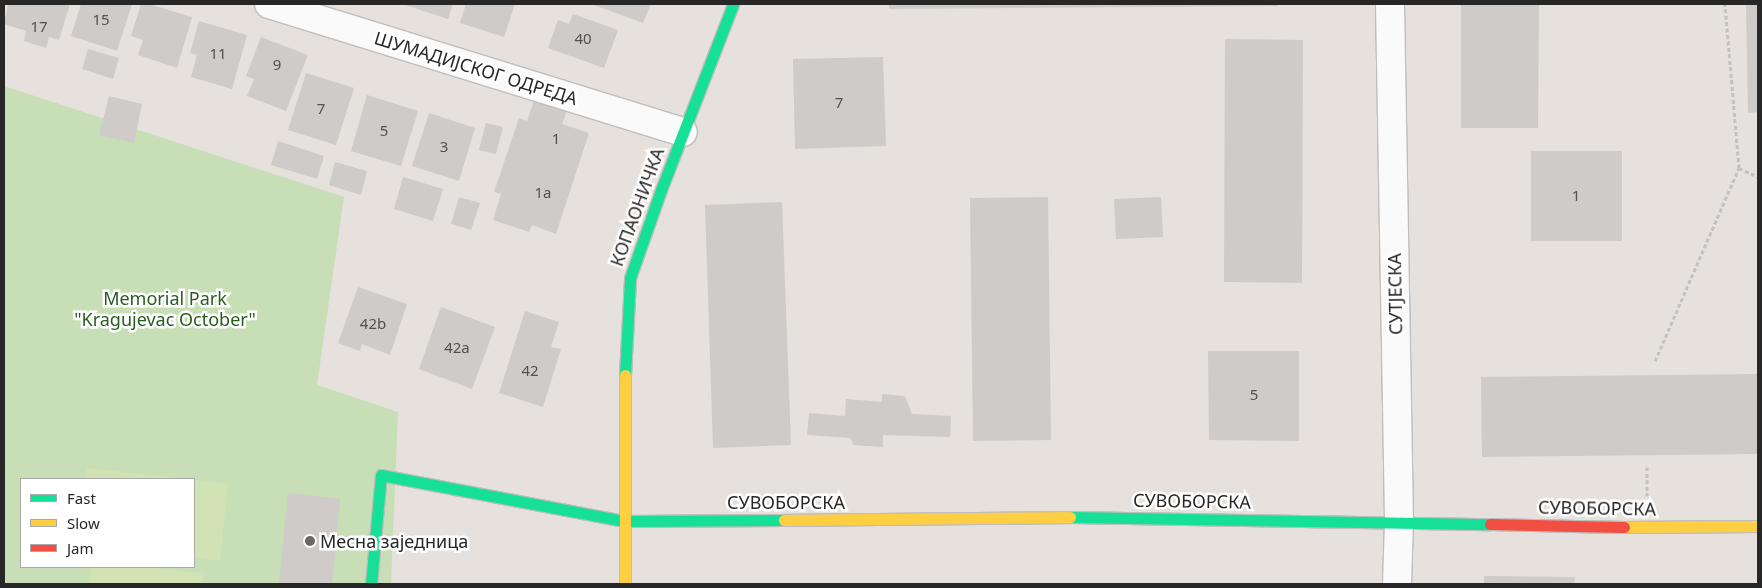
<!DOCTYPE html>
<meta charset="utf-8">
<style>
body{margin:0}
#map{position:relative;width:1762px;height:588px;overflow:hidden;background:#e6e1dc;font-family:"Noto Sans",sans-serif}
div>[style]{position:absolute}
.green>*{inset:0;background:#c7deb7}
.pitch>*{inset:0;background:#d1e2b5}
.building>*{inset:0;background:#cecbc8}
.path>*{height:3px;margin-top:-1.5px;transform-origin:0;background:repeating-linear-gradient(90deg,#c2c2c1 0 4px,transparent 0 6.5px)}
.roads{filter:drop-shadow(1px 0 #bfbdbe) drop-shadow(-1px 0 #bfbdbe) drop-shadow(0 1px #bfbdbe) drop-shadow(0 -1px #bfbdbe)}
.street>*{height:28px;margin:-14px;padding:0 14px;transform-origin:14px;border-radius:14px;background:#fbfafa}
.fast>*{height:11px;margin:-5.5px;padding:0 5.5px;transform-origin:5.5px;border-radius:5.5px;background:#16e098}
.slow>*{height:11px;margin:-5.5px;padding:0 5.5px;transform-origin:5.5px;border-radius:5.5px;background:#ffcf43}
.jam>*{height:11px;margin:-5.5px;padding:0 5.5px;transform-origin:5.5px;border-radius:5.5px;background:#f24e42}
.dots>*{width:14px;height:14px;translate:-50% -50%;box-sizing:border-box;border:2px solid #fff;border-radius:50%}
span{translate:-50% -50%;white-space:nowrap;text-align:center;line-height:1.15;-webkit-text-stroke:5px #fff;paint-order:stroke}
.number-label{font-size:15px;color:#525150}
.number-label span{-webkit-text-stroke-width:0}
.street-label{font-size:18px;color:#272727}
.park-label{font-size:18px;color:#295d1e}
.poi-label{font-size:18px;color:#272727}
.left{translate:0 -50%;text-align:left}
.frame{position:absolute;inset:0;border:5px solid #272727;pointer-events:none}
.legend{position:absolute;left:20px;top:478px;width:175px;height:90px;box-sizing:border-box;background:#fff;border:1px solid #a9a9a9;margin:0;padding:6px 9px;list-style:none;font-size:15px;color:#272727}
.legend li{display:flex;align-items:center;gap:10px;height:25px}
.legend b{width:25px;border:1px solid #a9a9a9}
</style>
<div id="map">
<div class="green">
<i style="clip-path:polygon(evenodd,4px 86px,344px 197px,317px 385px,398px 412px,391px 584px,4px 584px,4px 86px,21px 479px,194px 479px,194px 567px,21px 567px,21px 479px)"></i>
</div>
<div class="pitch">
<i style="clip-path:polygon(87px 468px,186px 479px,86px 479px)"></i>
<i style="clip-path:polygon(194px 480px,228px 484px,220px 561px,194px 558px)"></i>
<i style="clip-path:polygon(91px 567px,143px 567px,204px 573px,203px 584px,90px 584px)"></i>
</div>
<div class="building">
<i style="clip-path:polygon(8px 4px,70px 4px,59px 40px,49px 37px,46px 48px,24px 41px,26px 31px,4px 24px)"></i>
<i style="clip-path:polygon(81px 4px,132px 4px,117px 51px,71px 36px)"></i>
<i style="clip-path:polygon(141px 4px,149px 4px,192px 17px,177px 68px,138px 55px,143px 40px,131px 36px)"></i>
<i style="clip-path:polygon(402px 4px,453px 4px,448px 19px)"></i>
<i style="clip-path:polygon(466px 4px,515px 4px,504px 37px,460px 23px)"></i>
<i style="clip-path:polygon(591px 4px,651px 4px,643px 23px)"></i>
<i style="clip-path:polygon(889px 4px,1278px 4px,1278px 6px,889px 9px)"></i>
<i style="clip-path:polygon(1461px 4px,1539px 4px,1538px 128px,1461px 128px)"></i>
<i style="clip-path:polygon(1746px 4px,1758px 4px,1758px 112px,1748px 113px)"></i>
<i style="clip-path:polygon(573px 14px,618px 30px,604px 68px,548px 48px,558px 20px,569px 24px)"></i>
<i style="clip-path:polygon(199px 21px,247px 35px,232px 89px,191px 77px,197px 55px,190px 53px)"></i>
<i style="clip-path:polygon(261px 37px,308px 55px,286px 111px,247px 96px,254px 79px,246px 76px)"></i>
<i style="clip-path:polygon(1225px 39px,1303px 40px,1302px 283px,1224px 282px)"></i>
<i style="clip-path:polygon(88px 49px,119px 58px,113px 79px,82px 69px)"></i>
<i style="clip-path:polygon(883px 57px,886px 146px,795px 149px,793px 59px)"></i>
<i style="clip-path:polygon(306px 73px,354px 88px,336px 145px,288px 130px)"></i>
<i style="clip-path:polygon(537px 92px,570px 103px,562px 124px,589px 133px,556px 234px,532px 225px,529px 232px,493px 220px,501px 194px,494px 192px,519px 118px,527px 121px)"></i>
<i style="clip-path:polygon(367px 95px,418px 111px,401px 166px,351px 151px)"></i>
<i style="clip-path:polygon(109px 96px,142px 104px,134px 143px,99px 135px)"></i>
<i style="clip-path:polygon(429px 113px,475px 128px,459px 181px,412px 166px)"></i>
<i style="clip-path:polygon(486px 123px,503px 127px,496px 154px,479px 150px)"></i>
<i style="clip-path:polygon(278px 141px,324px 156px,317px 179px,271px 165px)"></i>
<i style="clip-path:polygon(1531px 151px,1622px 151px,1622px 241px,1531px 241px)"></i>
<i style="clip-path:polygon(335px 162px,367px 171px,361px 195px,329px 185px)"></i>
<i style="clip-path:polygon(403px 177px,443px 189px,433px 221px,394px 209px)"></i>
<i style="clip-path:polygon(459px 197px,480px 203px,471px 230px,451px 224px)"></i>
<i style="clip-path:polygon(1048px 197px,1051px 440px,973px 441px,970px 198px)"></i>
<i style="clip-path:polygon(1161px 197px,1163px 237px,1116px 239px,1114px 199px)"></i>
<i style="clip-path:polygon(782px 202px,791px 445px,713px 448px,705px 205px)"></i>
<i style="clip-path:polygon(358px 287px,407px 304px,390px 355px,362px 344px,360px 351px,338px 343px)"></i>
<i style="clip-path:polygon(441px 307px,495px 327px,472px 389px,419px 369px)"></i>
<i style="clip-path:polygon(525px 311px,559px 322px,551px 347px,561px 349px,543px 407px,499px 393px)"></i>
<i style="clip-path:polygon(1208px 351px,1299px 351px,1299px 441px,1209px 440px)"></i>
<i style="clip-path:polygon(1758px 374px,1758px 454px,1482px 457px,1481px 377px)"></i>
<i style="clip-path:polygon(882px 394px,905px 396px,912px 414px,951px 416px,950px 437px,883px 435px,883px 447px,853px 445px,851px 438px,807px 435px,809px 413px,845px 416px,846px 399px,882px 402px)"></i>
<i style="clip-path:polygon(288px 493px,340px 499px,332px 584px,279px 584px)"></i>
<i style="clip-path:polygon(1484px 576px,1575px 577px,1574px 584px,1484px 584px)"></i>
</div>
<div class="path">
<i style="left:1739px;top:168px;width:21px;rotate:25deg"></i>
<i style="left:1655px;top:361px;width:210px;rotate:-66.5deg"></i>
<i style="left:1739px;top:168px;width:165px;rotate:-94.9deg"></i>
<i style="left:1647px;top:467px;width:29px;rotate:90deg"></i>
</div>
<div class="roads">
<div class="street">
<i style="left:269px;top:4px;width:433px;rotate:17.2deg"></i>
<i style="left:1390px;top:4px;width:518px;rotate:89deg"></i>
<i style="left:1399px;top:522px;width:62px;rotate:91.8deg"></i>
</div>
<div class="fast">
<i style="left:625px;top:375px;width:97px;rotate:-87deg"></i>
<i style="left:630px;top:278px;width:93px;rotate:-70.6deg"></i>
<i style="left:661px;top:190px;width:199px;rotate:-68.8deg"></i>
<i style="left:1070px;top:517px;width:420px;rotate:1deg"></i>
<i style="left:371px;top:584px;width:109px;rotate:-84.8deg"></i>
<i style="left:381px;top:475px;width:248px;rotate:10.7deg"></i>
<i style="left:625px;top:521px;width:159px;rotate:-0.4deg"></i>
</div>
<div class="slow">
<i style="left:784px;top:520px;width:286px;rotate:-0.6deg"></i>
<i style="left:1624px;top:527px;width:134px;rotate:-0.4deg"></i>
<i style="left:625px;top:584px;width:209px;rotate:-90deg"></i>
</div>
<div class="jam">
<i style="left:1490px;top:524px;width:134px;rotate:1.3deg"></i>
</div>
</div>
<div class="dots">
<i style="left:310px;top:541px;background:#6a6866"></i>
</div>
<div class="number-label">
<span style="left:101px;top:20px">15</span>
<span style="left:39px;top:27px">17</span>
<span style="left:583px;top:39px">40</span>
<span style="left:218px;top:54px">11</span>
<span style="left:277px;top:65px">9</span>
<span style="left:839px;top:103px">7</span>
<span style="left:321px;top:109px">7</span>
<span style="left:384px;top:131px">5</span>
<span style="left:556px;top:139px">1</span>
<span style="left:444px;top:147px">3</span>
<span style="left:543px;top:193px">1a</span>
<span style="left:1576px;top:196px">1</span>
<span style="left:373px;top:324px">42b</span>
<span style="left:457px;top:348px">42a</span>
<span style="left:530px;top:371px">42</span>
<span style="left:1254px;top:395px">5</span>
</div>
<div class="street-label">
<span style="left:476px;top:68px;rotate:17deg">ШУМАДИЈСКОГ ОДРЕДА</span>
<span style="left:637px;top:207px;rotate:-70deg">КОПАОНИЧКА</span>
<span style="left:1395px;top:294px;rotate:-91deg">СУТЈЕСКА</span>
<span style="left:1192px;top:501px;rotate:1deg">СУВОБОРСКА</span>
<span style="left:786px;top:502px">СУВОБОРСКА</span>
<span style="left:1597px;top:508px;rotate:1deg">СУВОБОРСКА</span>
</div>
<div class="park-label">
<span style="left:165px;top:309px">Memorial Park<br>"Kragujevac October"</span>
</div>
<div class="poi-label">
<span class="left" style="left:320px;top:541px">Месна заједница</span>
</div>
<div class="frame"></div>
<ul class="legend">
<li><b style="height:6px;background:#16e098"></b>Fast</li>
<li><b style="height:6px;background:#ffcf43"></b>Slow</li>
<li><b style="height:6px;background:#f24e42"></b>Jam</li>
</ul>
</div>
